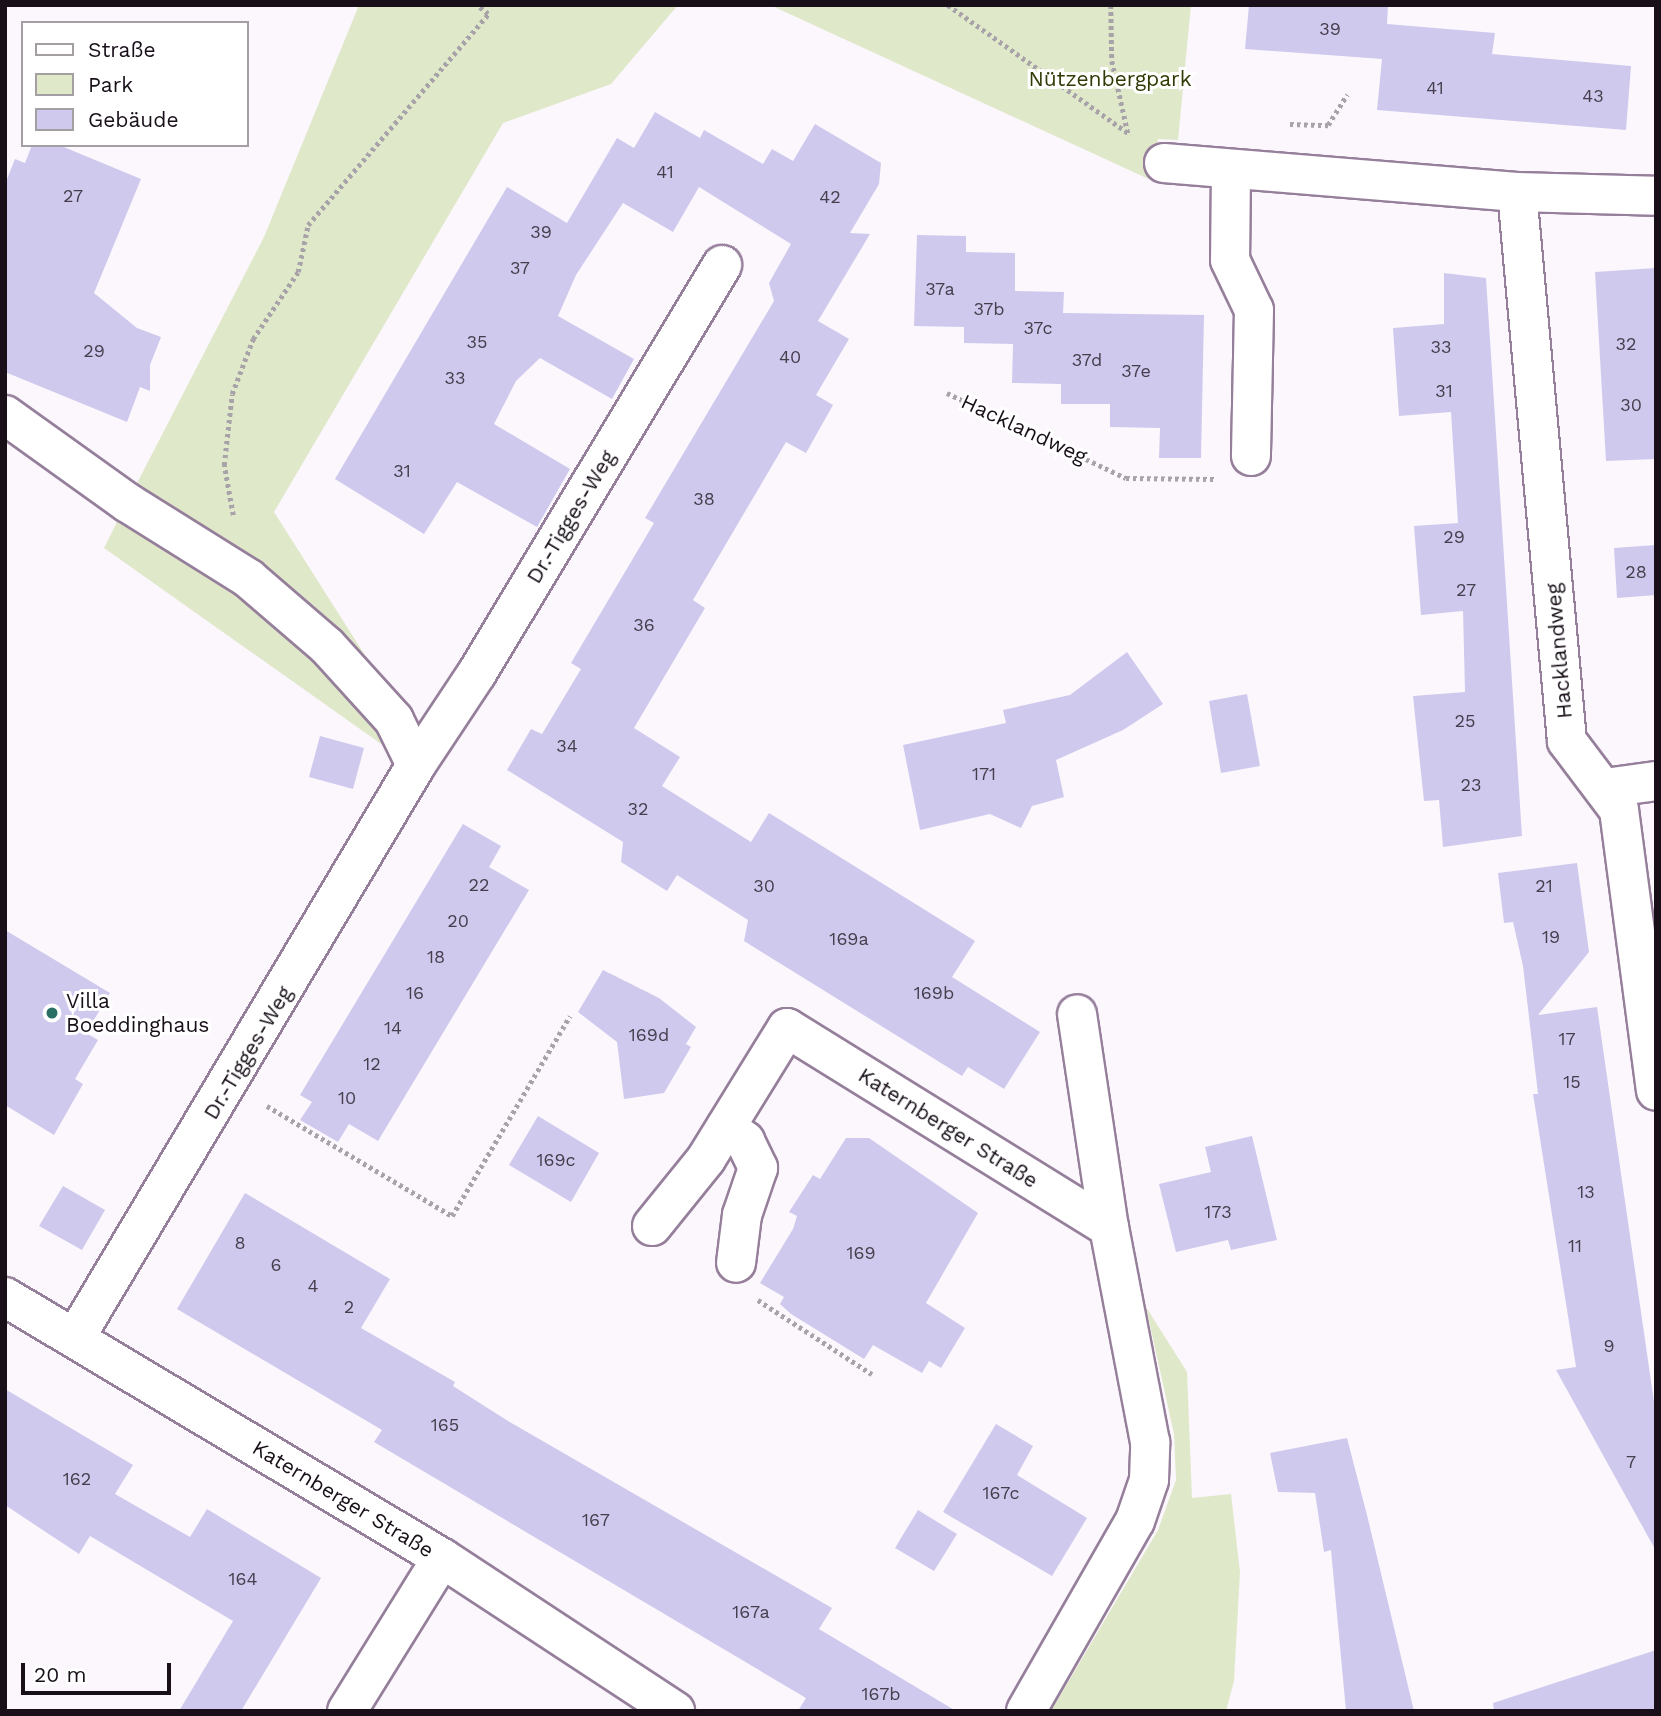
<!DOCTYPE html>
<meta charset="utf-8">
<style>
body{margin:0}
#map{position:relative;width:1661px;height:1716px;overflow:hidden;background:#fcf7fd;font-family:"Work Sans",sans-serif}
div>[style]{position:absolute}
.green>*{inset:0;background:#e0e8ca}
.building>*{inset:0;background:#cfcaed}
.path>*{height:4.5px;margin-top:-2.25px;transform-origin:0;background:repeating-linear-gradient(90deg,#a8a2a9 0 3.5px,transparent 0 7px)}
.roads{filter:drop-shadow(2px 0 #967f9b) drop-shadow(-2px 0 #967f9b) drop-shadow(0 2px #967f9b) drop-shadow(0 -2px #967f9b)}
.minor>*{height:38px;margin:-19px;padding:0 19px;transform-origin:19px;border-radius:19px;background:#fff}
.dots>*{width:19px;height:19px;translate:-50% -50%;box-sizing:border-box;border:4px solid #fff;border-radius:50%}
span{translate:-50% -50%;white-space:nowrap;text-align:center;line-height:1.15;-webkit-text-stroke:6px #fff;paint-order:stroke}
.number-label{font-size:18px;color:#463e4e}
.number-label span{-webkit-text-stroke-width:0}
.park-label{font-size:21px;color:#303a05}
.street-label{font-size:21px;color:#180f19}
.poi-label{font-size:21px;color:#180f19}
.left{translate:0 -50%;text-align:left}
.frame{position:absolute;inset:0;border:7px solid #180f19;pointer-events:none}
.legend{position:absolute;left:21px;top:21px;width:228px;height:126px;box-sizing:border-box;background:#fff;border:2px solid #a39fa3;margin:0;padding:9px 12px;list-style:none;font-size:21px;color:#180f19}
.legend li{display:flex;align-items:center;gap:14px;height:35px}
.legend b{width:35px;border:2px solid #a39fa3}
.scale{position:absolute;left:21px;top:1663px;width:150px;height:32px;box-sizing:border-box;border:4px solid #180f19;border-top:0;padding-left:9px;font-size:21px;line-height:24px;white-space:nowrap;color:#180f19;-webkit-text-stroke:5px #fff;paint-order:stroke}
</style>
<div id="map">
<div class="green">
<i style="clip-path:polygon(359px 5px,678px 5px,611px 84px,503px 123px,274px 512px,382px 682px,135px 487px,264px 237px)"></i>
<i style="clip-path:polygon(770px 5px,1191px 5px,1178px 140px,1158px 139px,1153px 181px)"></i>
<i style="clip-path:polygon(119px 518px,212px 573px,287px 631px,389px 737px,384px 746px,104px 548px)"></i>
<i style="clip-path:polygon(1146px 1307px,1187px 1372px,1192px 1498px,1231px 1494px,1240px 1572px,1234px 1681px,1226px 1711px,1051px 1711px,1158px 1530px,1176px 1480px,1174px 1434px)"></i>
</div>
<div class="building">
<i style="clip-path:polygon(1249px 5px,1388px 5px,1387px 24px,1495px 33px,1492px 54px,1631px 66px,1626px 130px,1377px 110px,1382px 59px,1245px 49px)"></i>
<i style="clip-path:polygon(655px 112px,700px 138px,704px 130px,763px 164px,772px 149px,793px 161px,815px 124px,881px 163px,879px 184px,850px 233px,870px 234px,818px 321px,849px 339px,816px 395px,833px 405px,806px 453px,786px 442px,693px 600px,705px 608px,634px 728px,680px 757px,662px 786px,751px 842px,769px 813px,975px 941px,952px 977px,1040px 1032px,1004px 1089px,968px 1067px,962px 1076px,744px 941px,748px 920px,677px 875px,667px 891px,621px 862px,623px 842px,507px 770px,531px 729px,542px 734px,581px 669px,571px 663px,654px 523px,645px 518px,774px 301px,769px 283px,791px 244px,699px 187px,673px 232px,623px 203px,576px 275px,558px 316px,634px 359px,612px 399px,540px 358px,516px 381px,494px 424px,570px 469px,537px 527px,457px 482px,424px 534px,335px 479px,507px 187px,567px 223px,617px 138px,634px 148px)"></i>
<i style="clip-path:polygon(32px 145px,59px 145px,141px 179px,94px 293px,137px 328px,161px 337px,150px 365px,150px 391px,140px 387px,127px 422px,5px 372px,5px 184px,15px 159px,25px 163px)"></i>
<i style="clip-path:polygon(917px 235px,966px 236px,966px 252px,1015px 253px,1015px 291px,1064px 292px,1063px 313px,1204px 315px,1201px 458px,1159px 458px,1160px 428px,1110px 427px,1110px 404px,1061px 404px,1061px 384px,1012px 383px,1013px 344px,964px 343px,964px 327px,914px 326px)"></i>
<i style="clip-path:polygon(1656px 268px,1656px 459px,1606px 461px,1595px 272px)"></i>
<i style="clip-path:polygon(1444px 273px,1486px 278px,1522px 836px,1443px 847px,1439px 800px,1424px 801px,1413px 696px,1465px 692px,1463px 611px,1421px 615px,1414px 526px,1458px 523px,1451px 412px,1399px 416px,1393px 328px,1444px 324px)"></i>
<i style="clip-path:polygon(1656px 545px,1656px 595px,1617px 598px,1614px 548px)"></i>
<i style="clip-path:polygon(1127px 652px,1163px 704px,1123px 730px,1056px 760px,1064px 797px,1032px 806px,1021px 828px,990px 814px,920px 830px,903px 745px,1006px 723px,1003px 710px,1070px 695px)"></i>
<i style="clip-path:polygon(1247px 694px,1260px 766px,1221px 773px,1209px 701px)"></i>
<i style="clip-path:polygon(320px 736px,364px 748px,353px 789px,309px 777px)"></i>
<i style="clip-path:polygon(463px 824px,501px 846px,489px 867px,529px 890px,378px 1141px,349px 1124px,338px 1142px,300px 1120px,312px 1102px,300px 1095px)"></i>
<i style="clip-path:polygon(1577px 863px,1589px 952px,1538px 1015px,1597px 1007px,1656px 1416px,1656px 1551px,1556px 1370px,1576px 1367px,1533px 1094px,1538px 1094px,1523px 966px,1513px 922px,1504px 923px,1498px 873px)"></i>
<i style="clip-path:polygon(5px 930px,110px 993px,86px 1033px,98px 1040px,75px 1079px,83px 1084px,54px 1135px,5px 1105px)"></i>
<i style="clip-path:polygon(603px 970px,659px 998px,696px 1027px,686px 1044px,691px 1047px,664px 1093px,624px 1099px,617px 1042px,578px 1012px)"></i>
<i style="clip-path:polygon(538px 1116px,599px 1153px,571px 1202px,509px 1165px)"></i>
<i style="clip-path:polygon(1252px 1136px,1277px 1240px,1231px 1250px,1228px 1240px,1176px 1252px,1159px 1184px,1211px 1172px,1205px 1147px)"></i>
<i style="clip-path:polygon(846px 1138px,869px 1138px,978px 1213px,926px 1303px,965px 1328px,941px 1368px,929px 1361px,922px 1373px,873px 1345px,864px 1359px,791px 1314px,780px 1304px,784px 1297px,760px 1283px,793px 1229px,797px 1216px,789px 1212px,813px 1175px,820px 1179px)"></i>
<i style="clip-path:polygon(63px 1186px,105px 1210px,82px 1250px,39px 1226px)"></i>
<i style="clip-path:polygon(245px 1193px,390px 1279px,361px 1328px,455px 1382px,453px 1386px,508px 1421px,832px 1608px,819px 1629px,956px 1711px,798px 1711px,806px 1698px,374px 1442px,382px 1430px,177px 1309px)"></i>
<i style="clip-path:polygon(5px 1389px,133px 1465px,115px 1494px,190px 1537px,207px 1509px,321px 1578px,241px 1711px,179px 1711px,233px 1621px,90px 1536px,79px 1554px,5px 1505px)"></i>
<i style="clip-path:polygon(996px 1424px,1033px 1446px,1017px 1475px,1087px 1518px,1052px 1576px,943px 1512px)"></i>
<i style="clip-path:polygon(1347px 1438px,1367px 1515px,1414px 1711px,1346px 1711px,1331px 1550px,1324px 1552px,1315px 1493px,1278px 1492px,1270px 1453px)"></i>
<i style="clip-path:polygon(918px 1510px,957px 1534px,934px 1571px,895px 1548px)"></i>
<i style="clip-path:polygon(1656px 1650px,1656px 1711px,1494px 1711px,1493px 1703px)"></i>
</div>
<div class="path">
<i style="left:948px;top:5px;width:224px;rotate:35.4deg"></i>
<i style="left:1111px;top:5px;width:56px;rotate:89deg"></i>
<i style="left:1112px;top:61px;width:74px;rotate:77.5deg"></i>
<i style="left:1290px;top:124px;width:38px;rotate:2deg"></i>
<i style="left:1328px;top:125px;width:36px;rotate:-58deg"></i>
<i style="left:947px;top:393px;width:198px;rotate:25.4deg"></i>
<i style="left:1126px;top:478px;width:88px;rotate:0.7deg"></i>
<i style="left:233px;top:515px;width:51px;rotate:-100.2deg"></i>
<i style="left:224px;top:465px;width:71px;rotate:-83.6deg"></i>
<i style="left:232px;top:394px;width:59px;rotate:-69.1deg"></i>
<i style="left:253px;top:339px;width:81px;rotate:-56.1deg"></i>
<i style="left:298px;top:272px;width:48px;rotate:-78deg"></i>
<i style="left:308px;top:225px;width:277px;rotate:-49.5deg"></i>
<i style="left:488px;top:14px;width:14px;rotate:-141deg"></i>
<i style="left:267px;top:1106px;width:215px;rotate:30.7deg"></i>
<i style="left:452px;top:1216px;width:232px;rotate:-59.5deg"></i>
<i style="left:758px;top:1300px;width:136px;rotate:33deg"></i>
</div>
<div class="roads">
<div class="minor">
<i style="left:1164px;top:163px;width:354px;rotate:4.7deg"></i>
<i style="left:1517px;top:192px;width:139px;rotate:1.6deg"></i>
<i style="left:1231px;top:170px;width:90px;rotate:90.6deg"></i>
<i style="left:1230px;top:260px;width:55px;rotate:64.4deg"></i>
<i style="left:1254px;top:310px;width:146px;rotate:91.2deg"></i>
<i style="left:1517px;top:192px;width:551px;rotate:84.8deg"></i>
<i style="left:1567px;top:741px;width:86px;rotate:53deg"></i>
<i style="left:1619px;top:810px;width:283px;rotate:82.5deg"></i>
<i style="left:5px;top:415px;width:151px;rotate:35.6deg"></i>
<i style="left:128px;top:503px;width:142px;rotate:32deg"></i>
<i style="left:248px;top:578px;width:104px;rotate:40.7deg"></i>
<i style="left:327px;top:646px;width:100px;rotate:47.8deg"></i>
<i style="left:394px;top:720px;width:50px;rotate:63.9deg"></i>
<i style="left:1605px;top:788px;width:51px;rotate:-7.8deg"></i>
<i style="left:726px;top:1127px;width:24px;rotate:36deg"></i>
<i style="left:745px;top:1141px;width:30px;rotate:64deg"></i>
<i style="left:758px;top:1168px;width:50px;rotate:108.8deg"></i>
<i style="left:742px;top:1215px;width:48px;rotate:97.1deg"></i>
<i style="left:652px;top:1226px;width:86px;rotate:-51.1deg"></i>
<i style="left:706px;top:1159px;width:154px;rotate:-58.3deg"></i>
<i style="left:787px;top:1028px;width:379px;rotate:31.8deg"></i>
<i style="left:5px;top:1297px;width:509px;rotate:30.85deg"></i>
<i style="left:442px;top:1558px;width:279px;rotate:33.3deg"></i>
<i style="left:75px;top:1338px;width:667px;rotate:-59.24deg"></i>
<i style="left:416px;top:765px;width:110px;rotate:-56.5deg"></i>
<i style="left:477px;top:673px;width:476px;rotate:-59deg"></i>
<i style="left:347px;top:1711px;width:180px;rotate:-58.2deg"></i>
<i style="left:1026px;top:1711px;width:219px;rotate:-60.2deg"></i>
<i style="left:1135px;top:1521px;width:43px;rotate:-71.1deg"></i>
<i style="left:1149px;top:1480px;width:38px;rotate:-88deg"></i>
<i style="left:1150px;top:1442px;width:218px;rotate:-100.8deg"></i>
<i style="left:1109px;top:1228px;width:216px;rotate:-98.5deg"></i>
</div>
</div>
<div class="dots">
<i style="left:52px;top:1013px;background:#296f64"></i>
</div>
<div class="number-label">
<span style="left:1330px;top:29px">39</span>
<span style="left:1435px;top:88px">41</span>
<span style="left:1593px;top:96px">43</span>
<span style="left:665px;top:172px">41</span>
<span style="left:73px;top:196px">27</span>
<span style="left:830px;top:197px">42</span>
<span style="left:541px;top:232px">39</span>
<span style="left:520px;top:268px">37</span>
<span style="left:940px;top:289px">37a</span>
<span style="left:989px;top:309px">37b</span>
<span style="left:1038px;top:328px">37c</span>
<span style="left:477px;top:342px">35</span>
<span style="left:1626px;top:344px">32</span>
<span style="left:1441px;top:347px">33</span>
<span style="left:94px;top:351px">29</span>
<span style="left:790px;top:357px">40</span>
<span style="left:1087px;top:360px">37d</span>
<span style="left:1136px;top:371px">37e</span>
<span style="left:455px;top:378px">33</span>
<span style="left:1444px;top:391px">31</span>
<span style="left:1631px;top:405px">30</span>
<span style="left:402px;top:471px">31</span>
<span style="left:704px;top:499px">38</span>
<span style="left:1454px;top:537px">29</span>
<span style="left:1636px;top:572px">28</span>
<span style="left:1466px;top:590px">27</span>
<span style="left:644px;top:625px">36</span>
<span style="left:1465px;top:721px">25</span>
<span style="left:567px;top:746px">34</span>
<span style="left:984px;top:774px">171</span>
<span style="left:1471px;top:785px">23</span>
<span style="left:638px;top:809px">32</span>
<span style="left:479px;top:885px">22</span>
<span style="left:764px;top:886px">30</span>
<span style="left:1544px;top:886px">21</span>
<span style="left:458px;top:921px">20</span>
<span style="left:1551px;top:937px">19</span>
<span style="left:849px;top:939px">169a</span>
<span style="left:436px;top:957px">18</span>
<span style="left:415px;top:993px">16</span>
<span style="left:934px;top:993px">169b</span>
<span style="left:393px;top:1028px">14</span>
<span style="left:649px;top:1035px">169d</span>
<span style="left:1567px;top:1039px">17</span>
<span style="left:372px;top:1064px">12</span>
<span style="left:1572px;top:1082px">15</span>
<span style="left:347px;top:1098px">10</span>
<span style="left:556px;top:1160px">169c</span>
<span style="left:1586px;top:1192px">13</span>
<span style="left:1218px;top:1212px">173</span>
<span style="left:240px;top:1243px">8</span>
<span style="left:1575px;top:1246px">11</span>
<span style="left:861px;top:1253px">169</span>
<span style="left:276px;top:1265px">6</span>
<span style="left:313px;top:1286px">4</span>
<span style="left:349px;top:1307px">2</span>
<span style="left:1609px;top:1346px">9</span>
<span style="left:445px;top:1425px">165</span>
<span style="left:1631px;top:1462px">7</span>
<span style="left:77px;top:1479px">162</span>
<span style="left:1001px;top:1493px">167c</span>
<span style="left:596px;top:1520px">167</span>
<span style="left:243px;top:1579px">164</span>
<span style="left:751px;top:1612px">167a</span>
<span style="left:881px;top:1694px">167b</span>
</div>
<div class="park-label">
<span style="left:1110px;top:79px">Nützenbergpark</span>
</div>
<div class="street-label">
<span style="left:1024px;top:429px;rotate:25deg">Hacklandweg</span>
<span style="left:571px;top:517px;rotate:-59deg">Dr.-Tigges-Weg</span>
<span style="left:1559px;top:651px;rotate:-95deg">Hacklandweg</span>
<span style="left:248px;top:1053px;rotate:-59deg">Dr.-Tigges-Weg</span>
<span style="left:948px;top:1128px;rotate:32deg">Katernberger Straße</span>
<span style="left:343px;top:1499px;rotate:31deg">Katernberger Straße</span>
</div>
<div class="poi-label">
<span class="left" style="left:66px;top:1013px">Villa<br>Boeddinghaus</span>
</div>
<div class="frame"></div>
<ul class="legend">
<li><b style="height:9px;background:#fff"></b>Straße</li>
<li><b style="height:19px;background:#e0e8ca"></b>Park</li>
<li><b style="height:19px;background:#cfcaed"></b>Gebäude</li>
</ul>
<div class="scale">20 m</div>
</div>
